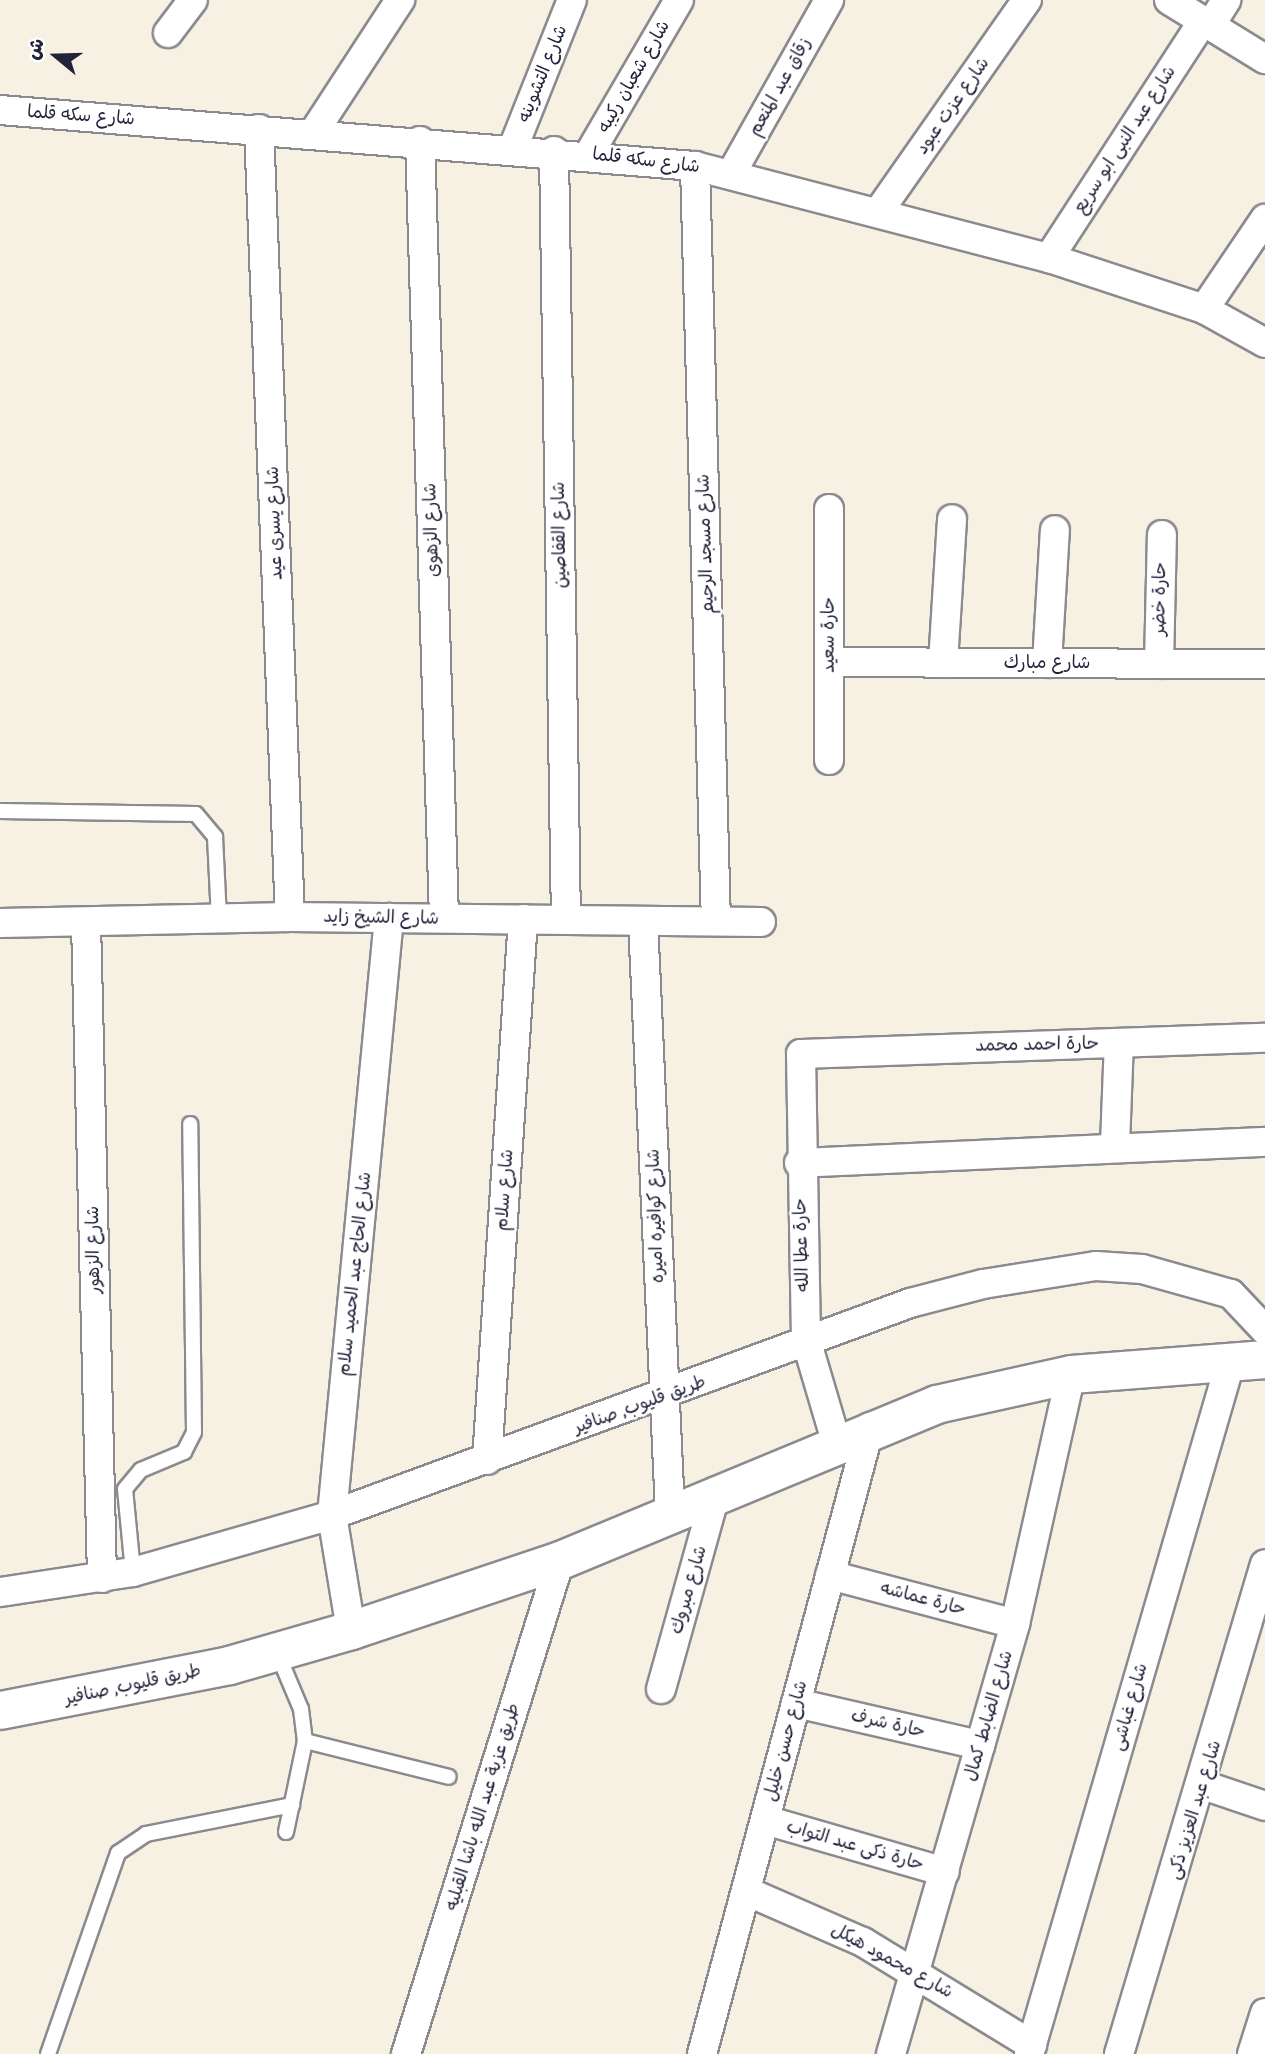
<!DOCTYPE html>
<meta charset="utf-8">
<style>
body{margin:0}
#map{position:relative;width:1265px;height:2054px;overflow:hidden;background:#f7f1e3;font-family:"Balsamiq Sans","Playpen Sans Arabic",sans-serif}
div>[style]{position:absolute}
.roads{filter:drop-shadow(2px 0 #8c8a8f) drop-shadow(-2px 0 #8c8a8f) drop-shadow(0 2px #8c8a8f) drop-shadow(0 -2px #8c8a8f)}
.service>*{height:14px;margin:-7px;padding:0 7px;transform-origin:7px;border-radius:7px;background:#fff}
.minor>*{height:28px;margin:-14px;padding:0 14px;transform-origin:14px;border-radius:14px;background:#fff}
.tertiary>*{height:37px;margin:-18.5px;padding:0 18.5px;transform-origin:18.5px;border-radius:18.5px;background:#fff}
span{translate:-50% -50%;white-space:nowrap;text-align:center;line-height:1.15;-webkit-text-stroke:5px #fff;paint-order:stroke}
.street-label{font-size:18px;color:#22223b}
.north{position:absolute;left:21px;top:21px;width:70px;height:70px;-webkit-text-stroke:5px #fff;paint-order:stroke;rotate:289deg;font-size:19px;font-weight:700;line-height:28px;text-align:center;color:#22223b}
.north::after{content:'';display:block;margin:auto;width:24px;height:32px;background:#22223b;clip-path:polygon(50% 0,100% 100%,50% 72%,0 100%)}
</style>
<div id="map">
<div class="roads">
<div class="service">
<i style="left:0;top:811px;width:196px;rotate:0.9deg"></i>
<i style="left:196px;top:814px;width:30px;rotate:50deg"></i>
<i style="left:215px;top:837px;width:82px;rotate:87.2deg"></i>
<i style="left:133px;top:1572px;width:83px;rotate:-95.5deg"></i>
<i style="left:125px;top:1489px;width:25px;rotate:-50deg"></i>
<i style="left:141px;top:1470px;width:47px;rotate:-22.7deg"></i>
<i style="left:184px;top:1452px;width:22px;rotate:-63deg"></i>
<i style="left:194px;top:1432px;width:308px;rotate:-90.7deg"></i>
<i style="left:277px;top:1652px;width:62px;rotate:67.2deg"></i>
<i style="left:301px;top:1709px;width:32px;rotate:83deg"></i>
<i style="left:305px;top:1741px;width:93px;rotate:101.8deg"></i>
<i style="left:305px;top:1741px;width:148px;rotate:14deg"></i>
<i style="left:48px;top:2054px;width:213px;rotate:-70.8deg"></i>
<i style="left:118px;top:1853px;width:34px;rotate:-34deg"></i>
<i style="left:146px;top:1834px;width:149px;rotate:-11.2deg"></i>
</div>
<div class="minor">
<i style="left:1169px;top:0;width:113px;rotate:31.6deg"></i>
<i style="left:1210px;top:26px;width:31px;rotate:-58deg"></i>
<i style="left:168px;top:33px;width:41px;rotate:-52.9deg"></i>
<i style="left:0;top:110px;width:697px;rotate:4.61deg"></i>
<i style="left:695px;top:166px;width:366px;rotate:14.6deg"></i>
<i style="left:1049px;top:258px;width:163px;rotate:18.2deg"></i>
<i style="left:1204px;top:309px;width:70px;rotate:29.1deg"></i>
<i style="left:259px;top:129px;width:789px;rotate:87.75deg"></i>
<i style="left:314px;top:132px;width:158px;rotate:-56.9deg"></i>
<i style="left:420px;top:141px;width:777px;rotate:88.23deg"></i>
<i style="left:513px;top:148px;width:159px;rotate:-68.3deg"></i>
<i style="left:554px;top:151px;width:769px;rotate:89.11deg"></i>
<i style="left:589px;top:154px;width:178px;rotate:-59.7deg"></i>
<i style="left:695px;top:166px;width:755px;rotate:88.41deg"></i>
<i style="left:731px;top:174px;width:200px;rotate:-60.6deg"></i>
<i style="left:879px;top:211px;width:258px;rotate:-55deg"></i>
<i style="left:1049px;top:258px;width:281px;rotate:-57deg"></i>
<i style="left:1204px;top:309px;width:109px;rotate:-55.9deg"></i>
<i style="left:829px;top:509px;width:251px;rotate:90deg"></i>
<i style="left:829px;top:662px;width:436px;rotate:0.3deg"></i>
<i style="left:943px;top:663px;width:144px;rotate:-86.4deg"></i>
<i style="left:1047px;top:663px;width:133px;rotate:-86.6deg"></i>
<i style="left:1159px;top:664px;width:129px;rotate:-88.7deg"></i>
<i style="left:643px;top:921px;width:592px;rotate:87.38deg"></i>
<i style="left:86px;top:922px;width:656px;rotate:88.6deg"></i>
<i style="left:0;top:923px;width:290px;rotate:-1.2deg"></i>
<i style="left:290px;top:917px;width:471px;rotate:0.6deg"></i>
<i style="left:1115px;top:1145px;width:102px;rotate:-87.8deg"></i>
<i style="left:799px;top:1163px;width:466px;rotate:-2.6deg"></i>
<i style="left:836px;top:1441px;width:105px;rotate:-106.5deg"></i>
<i style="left:806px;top:1340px;width:286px;rotate:-91deg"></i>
<i style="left:801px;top:1054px;width:464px;rotate:-2deg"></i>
<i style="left:487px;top:1460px;width:542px;rotate:-86.19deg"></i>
<i style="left:830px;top:1575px;width:191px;rotate:14.8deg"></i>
<i style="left:0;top:1592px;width:134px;rotate:-8.6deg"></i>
<i style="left:133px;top:1572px;width:207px;rotate:-16deg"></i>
<i style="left:332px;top:1515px;width:616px;rotate:-20.14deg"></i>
<i style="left:910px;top:1303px;width:75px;rotate:-14.6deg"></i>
<i style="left:983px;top:1284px;width:114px;rotate:-9.1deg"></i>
<i style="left:1096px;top:1266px;width:46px;rotate:3.7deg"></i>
<i style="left:1142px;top:1269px;width:92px;rotate:15.7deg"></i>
<i style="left:1231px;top:1294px;width:50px;rotate:46.6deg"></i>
<i style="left:351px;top:1630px;width:117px;rotate:-99.4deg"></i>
<i style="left:332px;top:1515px;width:600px;rotate:-84.55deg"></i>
<i style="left:661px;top:1689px;width:205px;rotate:-74.4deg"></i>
<i style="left:796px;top:1703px;width:189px;rotate:12.9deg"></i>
<i style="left:1203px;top:1785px;width:65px;rotate:18.7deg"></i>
<i style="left:765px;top:1820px;width:187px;rotate:16.1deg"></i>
<i style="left:746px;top:1891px;width:128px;rotate:23.6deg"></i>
<i style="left:863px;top:1942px;width:198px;rotate:31.4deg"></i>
<i style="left:406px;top:2054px;width:517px;rotate:-72.69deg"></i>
<i style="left:702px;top:2054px;width:649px;rotate:-75deg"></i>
<i style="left:891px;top:2054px;width:448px;rotate:-73.9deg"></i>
<i style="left:1015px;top:1624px;width:256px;rotate:-77.4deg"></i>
<i style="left:1029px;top:2054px;width:723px;rotate:-73.77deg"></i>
<i style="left:1119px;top:2054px;width:511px;rotate:-73.41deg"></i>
<i style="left:1252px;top:2054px;width:43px;rotate:-72.4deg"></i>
</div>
<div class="tertiary">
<i style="left:0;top:1710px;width:233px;rotate:-11.1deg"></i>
<i style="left:229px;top:1665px;width:127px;rotate:-16deg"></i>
<i style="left:351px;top:1630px;width:220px;rotate:-18.5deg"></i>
<i style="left:560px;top:1560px;width:407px;rotate:-22.5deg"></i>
<i style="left:936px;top:1404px;width:138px;rotate:-12.5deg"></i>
<i style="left:1071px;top:1374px;width:195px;rotate:-4.4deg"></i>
</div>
</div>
<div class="street-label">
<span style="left:543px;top:74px;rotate:-68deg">شارع التشوينه</span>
<span style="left:634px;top:77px;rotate:-60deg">شارع شعبان ركيبه</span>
<span style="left:780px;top:87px;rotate:-61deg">زقاق عبد المنعم</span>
<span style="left:953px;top:106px;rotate:-55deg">شارع عزت عبود</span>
<span style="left:81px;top:116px;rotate:4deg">شارع سكه قلما</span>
<span style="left:1125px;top:140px;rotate:-57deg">شارع عبد النبى ابو سريع</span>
<span style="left:646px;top:161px;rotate:7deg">شارع سكه قلما</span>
<span style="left:275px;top:523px;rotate:-92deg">شارع يسرى عيد</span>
<span style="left:432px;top:530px;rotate:-92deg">شارع الزهوى</span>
<span style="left:560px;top:535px;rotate:-91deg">شارع القفاصين</span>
<span style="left:706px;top:544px;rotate:-92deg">شارع مسجد الرحيم</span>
<span style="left:1160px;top:599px;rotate:-89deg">حارة خضر</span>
<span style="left:829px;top:635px;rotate:-90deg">حارة سعيد</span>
<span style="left:1047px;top:663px">شارع مبارك</span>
<span style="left:381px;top:918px;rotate:1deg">شارع الشيخ زايد</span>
<span style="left:1037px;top:1045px;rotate:-1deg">حارة احمد محمد</span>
<span style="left:505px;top:1190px;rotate:-86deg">شارع سلام</span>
<span style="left:656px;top:1216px;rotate:-92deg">شارع كوافيره اميره</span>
<span style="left:802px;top:1245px;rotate:-92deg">حارة عطا الله</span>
<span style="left:94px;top:1250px;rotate:-91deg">شارع الزهور</span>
<span style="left:355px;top:1274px;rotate:-84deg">شارع الحاج عبد الحميد سلام</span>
<span style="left:640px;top:1405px;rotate:-20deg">طريق قليوب, صنافير</span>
<span style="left:689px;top:1590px;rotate:-74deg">شارع مبروك</span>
<span style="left:923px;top:1599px;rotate:15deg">حارة عماشه</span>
<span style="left:133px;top:1685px;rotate:-12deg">طريق قليوب, صنافير</span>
<span style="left:1130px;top:1707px;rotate:-74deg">شارع غباشى</span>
<span style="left:989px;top:1716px;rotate:-74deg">شارع الضابط كمال</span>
<span style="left:888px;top:1724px;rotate:13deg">حارة شرف</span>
<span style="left:786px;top:1741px;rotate:-75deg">شارع حسن خليل</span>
<span style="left:483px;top:1807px;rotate:-73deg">طريق عزبة عبد الله باشا القبليه</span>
<span style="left:1195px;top:1810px;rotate:-73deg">شارع عبد العزيز ذكى</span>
<span style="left:855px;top:1846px;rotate:16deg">حارة ذكى عبد التواب</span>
<span style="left:892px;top:1961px;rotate:29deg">شارع محمود هيكل</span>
</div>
<div class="north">ش</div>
</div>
